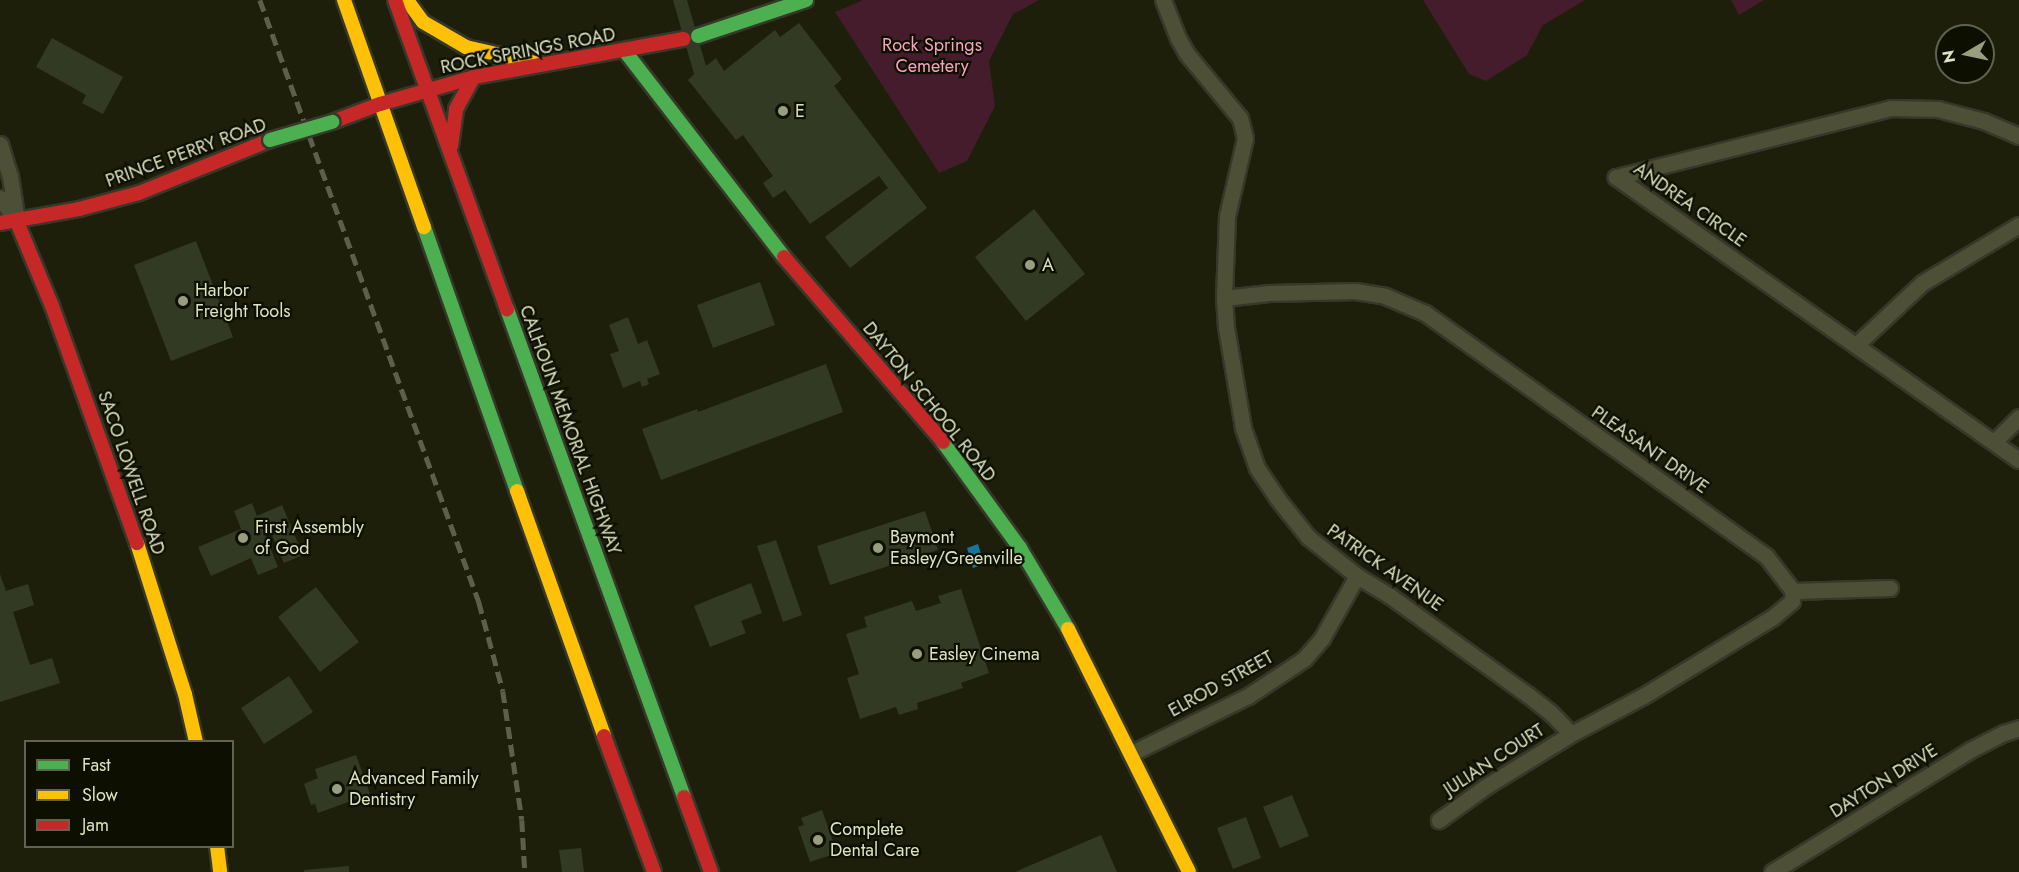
<!DOCTYPE html>
<style>
body{margin:0}
#map{position:relative;width:2019px;height:872px;overflow:hidden;background:#1d1f0b;font-family:Jost,sans-serif}
div>[style]{position:absolute}
.green>*{inset:0;background:#451c2c}
.water>*{inset:0;background:#1a759d}
.building>*{inset:0;background:#333a24}
.roads{filter:drop-shadow(2px 0 #363829) drop-shadow(-2px 0 #363829) drop-shadow(0 2px #363829) drop-shadow(0 -2px #363829)}
.street>*{height:15px;margin:-7.5px;padding:0 7.5px;transform-origin:7.5px;border-radius:7.5px;background:#4d5037}
.fast>*{height:14px;margin:-7px;padding:0 7px;transform-origin:7px;border-radius:7px;background:#4caf50}
.slow>*{height:14px;margin:-7px;padding:0 7px;transform-origin:7px;border-radius:7px;background:#ffc107}
.jam>*{height:14px;margin:-7px;padding:0 7px;transform-origin:7px;border-radius:7px;background:#c62828}
.rail>*{height:4.5px;margin-top:-2.25px;transform-origin:0;background:repeating-linear-gradient(90deg,#5d5f4c 0 12px,transparent 0 18px)}
.bridges{filter:drop-shadow(2px 0 #363829) drop-shadow(-2px 0 #363829) drop-shadow(0 2px #363829) drop-shadow(0 -2px #363829)}
.fast-bridge>*{height:14px;margin:-7px;padding:0 7px;transform-origin:7px;border-radius:7px;background:#4caf50}
.dots>*{width:16px;height:16px;translate:-50% -50%;box-sizing:border-box;border:3px solid #0d0f00;border-radius:50%}
span{translate:-50% -50%;white-space:nowrap;text-align:center;line-height:1.15;-webkit-text-stroke:4.5px #0d0f00;paint-order:stroke}
.park-label{font-size:18px;color:#f9a1c3}
.street-label{font-size:18px;color:#dce2c0}
.poi-label{font-size:18px;color:#dce2c0}
.left{translate:0 -50%;text-align:left}
.legend{position:absolute;left:24px;top:740px;width:210px;height:108px;box-sizing:border-box;background:#0d0f00;border:2px solid #60634d;margin:0;padding:8px 10px;list-style:none;font-size:18px;color:#dce2c0}
.legend li{display:flex;align-items:center;gap:12px;height:30px}
.legend b{width:30px;border:2px solid #60634d}
.north{position:absolute;left:1935px;top:24px;width:60px;height:60px;box-sizing:border-box;background:#0d0f00;border:2px solid #60634d;border-radius:50%;rotate:261deg;font-size:16px;font-weight:700;line-height:24px;text-align:center;color:#dce2c0}
.north::after{content:'';display:block;margin:auto;width:21px;height:27px;background:#999e81;clip-path:polygon(50% 0,100% 100%,50% 72%,0 100%)}
</style>
<div id="map">
<div class="green">
<i style="clip-path:polygon(863px 0,1039px 0,1013px 14px,989px 61px,995px 106px,967px 161px,939px 173px,835px 12px)"></i>
<i style="clip-path:polygon(1423px 0,1585px 0,1543px 25px,1527px 55px,1486px 81px,1469px 74px)"></i>
<i style="clip-path:polygon(1731px 0,1764px 0,1739px 15px)"></i>
</div>
<div class="water">
<i style="clip-path:polygon(978px 544px,984px 564px,973px 568px,967px 548px)"></i>
</div>
<div class="building">
<i style="clip-path:polygon(673px 0,687px 0,706px 66px,716px 58px,724px 71px,775px 30px,780px 37px,799px 23px,842px 79px,834px 86px,927px 208px,850px 268px,825px 237px,888px 188px,879px 176px,810px 224px,785px 190px,773px 198px,763px 183px,773px 176px,743px 135px,736px 140px,688px 80px,694px 74px)"></i>
<i style="clip-path:polygon(52px 38px,123px 77px,103px 114px,82px 103px,86px 95px,36px 67px)"></i>
<i style="clip-path:polygon(1034px 209px,1085px 274px,1026px 321px,975px 257px)"></i>
<i style="clip-path:polygon(196px 241px,233px 337px,171px 361px,134px 265px)"></i>
<i style="clip-path:polygon(760px 282px,775px 325px,713px 348px,697px 305px)"></i>
<i style="clip-path:polygon(628px 317px,638px 344px,647px 340px,660px 374px,647px 379px,649px 384px,642px 387px,640px 381px,623px 388px,610px 354px,619px 351px,609px 325px)"></i>
<i style="clip-path:polygon(826px 364px,843px 412px,661px 480px,642px 429px,697px 409px,698px 412px)"></i>
<i style="clip-path:polygon(252px 503px,257px 516px,282px 505px,303px 555px,284px 563px,268px 526px,262px 528px,278px 567px,258px 575px,251px 558px,211px 576px,198px 547px,241px 529px,234px 511px)"></i>
<i style="clip-path:polygon(925px 511px,938px 550px,830px 585px,817px 546px)"></i>
<i style="clip-path:polygon(776px 540px,802px 615px,783px 622px,757px 546px)"></i>
<i style="clip-path:polygon(0 574px,6px 591px,28px 584px,34px 605px,13px 612px,30px 665px,52px 658px,60px 683px,0 702px)"></i>
<i style="clip-path:polygon(751px 583px,762px 613px,741px 621px,746px 633px,710px 647px,694px 606px)"></i>
<i style="clip-path:polygon(316px 587px,359px 642px,320px 672px,278px 617px)"></i>
<i style="clip-path:polygon(961px 589px,989px 673px,961px 683px,963px 688px,917px 703px,918px 709px,899px 715px,896px 707px,860px 719px,847px 678px,859px 674px,846px 634px,867px 627px,864px 617px,912px 601px,916px 611px,941px 603px,938px 596px)"></i>
<i style="clip-path:polygon(289px 676px,313px 712px,264px 744px,241px 708px)"></i>
<i style="clip-path:polygon(356px 755px,370px 794px,318px 813px,315px 804px,311px 805px,304px 784px,318px 778px,315px 769px)"></i>
<i style="clip-path:polygon(1292px 795px,1309px 836px,1280px 848px,1263px 807px)"></i>
<i style="clip-path:polygon(822px 810px,837px 853px,810px 862px,798px 827px,804px 825px,801px 818px)"></i>
<i style="clip-path:polygon(1246px 817px,1261px 858px,1233px 869px,1217px 828px)"></i>
<i style="clip-path:polygon(1101px 835px,1117px 872px,1015px 872px)"></i>
<i style="clip-path:polygon(581px 848px,584px 872px,562px 872px,559px 850px)"></i>
<i style="clip-path:polygon(349px 866px,349px 872px,304px 872px,304px 870px)"></i>
</div>
<div class="roads">
<div class="street">
<i style="left:1163px;top:0;width:41px;rotate:68.5deg"></i>
<i style="left:1178px;top:38px;width:18px;rotate:61deg"></i>
<i style="left:1187px;top:54px;width:83px;rotate:50.4deg"></i>
<i style="left:1240px;top:118px;width:21px;rotate:76deg"></i>
<i style="left:1245px;top:138px;width:80px;rotate:103deg"></i>
<i style="left:1227px;top:216px;width:82px;rotate:92.1deg"></i>
<i style="left:1224px;top:298px;width:29px;rotate:86deg"></i>
<i style="left:1226px;top:327px;width:102px;rotate:80.4deg"></i>
<i style="left:1243px;top:428px;width:42px;rotate:70.7deg"></i>
<i style="left:1257px;top:468px;width:36px;rotate:56deg"></i>
<i style="left:1277px;top:498px;width:50px;rotate:51.5deg"></i>
<i style="left:1308px;top:537px;width:63px;rotate:38.5deg"></i>
<i style="left:1357px;top:576px;width:39px;rotate:31deg"></i>
<i style="left:1390px;top:596px;width:170px;rotate:35.7deg"></i>
<i style="left:1528px;top:695px;width:28px;rotate:38deg"></i>
<i style="left:1550px;top:712px;width:30px;rotate:46deg"></i>
<i style="left:2019px;top:136px;width:38px;rotate:-157deg"></i>
<i style="left:1984px;top:121px;width:48px;rotate:-165.4deg"></i>
<i style="left:1938px;top:109px;width:47px;rotate:-178.8deg"></i>
<i style="left:1891px;top:108px;width:284px;rotate:165.9deg"></i>
<i style="left:1616px;top:177px;width:492px;rotate:35.1deg"></i>
<i style="left:0;top:144px;width:34px;rotate:73deg"></i>
<i style="left:10px;top:176px;width:47px;rotate:81.3deg"></i>
<i style="left:0;top:198px;width:26px;rotate:54deg"></i>
<i style="left:1224px;top:298px;width:45px;rotate:-6.3deg"></i>
<i style="left:1269px;top:293px;width:86px;rotate:-1.3deg"></i>
<i style="left:1355px;top:291px;width:30px;rotate:9deg"></i>
<i style="left:1385px;top:296px;width:43px;rotate:23deg"></i>
<i style="left:1425px;top:313px;width:419px;rotate:35.5deg"></i>
<i style="left:1766px;top:556px;width:44px;rotate:52.4deg"></i>
<i style="left:1793px;top:591px;width:10px;rotate:96deg"></i>
<i style="left:1792px;top:601px;width:25px;rotate:140deg"></i>
<i style="left:1773px;top:617px;width:152px;rotate:148.7deg"></i>
<i style="left:1643px;top:696px;width:81px;rotate:152.2deg"></i>
<i style="left:1571px;top:734px;width:101px;rotate:148.4deg"></i>
<i style="left:1485px;top:787px;width:57px;rotate:144.3deg"></i>
<i style="left:1856px;top:345px;width:91px;rotate:-43.2deg"></i>
<i style="left:1922px;top:283px;width:113px;rotate:-30.9deg"></i>
<i style="left:1994px;top:442px;width:35px;rotate:-45deg"></i>
<i style="left:1793px;top:591px;width:97px;rotate:-1.8deg"></i>
<i style="left:1132px;top:753px;width:129px;rotate:-26.2deg"></i>
<i style="left:1248px;top:696px;width:67px;rotate:-33.5deg"></i>
<i style="left:1304px;top:659px;width:28px;rotate:-49deg"></i>
<i style="left:1322px;top:638px;width:71px;rotate:-60.6deg"></i>
<i style="left:1772px;top:872px;width:233px;rotate:-31.6deg"></i>
<i style="left:1970px;top:750px;width:38px;rotate:-27deg"></i>
<i style="left:2004px;top:733px;width:16px;rotate:-18deg"></i>
</div>
<div class="fast">
<i style="left:698px;top:36px;width:114px;rotate:-18.4deg"></i>
<i style="left:624px;top:50px;width:262px;rotate:52.3deg"></i>
<i style="left:424px;top:227px;width:280px;rotate:70.6deg"></i>
<i style="left:507px;top:309px;width:519px;rotate:70.06deg"></i>
<i style="left:943px;top:442px;width:131px;rotate:54deg"></i>
<i style="left:1020px;top:548px;width:94px;rotate:59.3deg"></i>
</div>
<div class="slow">
<i style="left:344px;top:0;width:241px;rotate:70.6deg"></i>
<i style="left:407px;top:0;width:27px;rotate:54deg"></i>
<i style="left:423px;top:22px;width:50px;rotate:30.2deg"></i>
<i style="left:466px;top:47px;width:76px;rotate:12.9deg"></i>
<i style="left:517px;top:491px;width:260px;rotate:70.4deg"></i>
<i style="left:137px;top:543px;width:158px;rotate:72.4deg"></i>
<i style="left:185px;top:694px;width:49px;rotate:77.1deg"></i>
<i style="left:1068px;top:629px;width:271px;rotate:63.5deg"></i>
<i style="left:217px;top:846px;width:26px;rotate:83deg"></i>
</div>
<div class="jam">
<i style="left:395px;top:0;width:329px;rotate:70.1deg"></i>
<i style="left:332px;top:122px;width:51px;rotate:-20.6deg"></i>
<i style="left:380px;top:104px;width:98px;rotate:-16deg"></i>
<i style="left:474px;top:77px;width:213px;rotate:-10.3deg"></i>
<i style="left:451px;top:146px;width:37px;rotate:-82deg"></i>
<i style="left:456px;top:109px;width:37px;rotate:-61deg"></i>
<i style="left:17px;top:222px;width:91px;rotate:67.4deg"></i>
<i style="left:52px;top:306px;width:252px;rotate:70.3deg"></i>
<i style="left:0;top:223px;width:80px;rotate:-10deg"></i>
<i style="left:79px;top:209px;width:62px;rotate:-14.9deg"></i>
<i style="left:139px;top:193px;width:141px;rotate:-22deg"></i>
<i style="left:784px;top:257px;width:244px;rotate:49.3deg"></i>
<i style="left:604px;top:736px;width:145px;rotate:69.8deg"></i>
<i style="left:684px;top:797px;width:80px;rotate:70.2deg"></i>
</div>
</div>
<div class="rail">
<i style="left:260px;top:0;width:641px;rotate:70.01deg"></i>
<i style="left:479px;top:602px;width:92px;rotate:74.9deg"></i>
<i style="left:503px;top:691px;width:130px;rotate:81.6deg"></i>
<i style="left:522px;top:820px;width:52px;rotate:86.7deg"></i>
</div>
<div class="bridges">
<div class="fast-bridge">
<i style="left:270px;top:140px;width:65px;rotate:-16.2deg"></i>
</div>
</div>
<div class="dots">
<i style="left:783px;top:111px;background:#999e81"></i>
<i style="left:1030px;top:265px;background:#999e81"></i>
<i style="left:183px;top:301px;background:#999e81"></i>
<i style="left:243px;top:538px;background:#999e81"></i>
<i style="left:878px;top:548px;background:#999e81"></i>
<i style="left:917px;top:654px;background:#999e81"></i>
<i style="left:337px;top:789px;background:#999e81"></i>
<i style="left:818px;top:840px;background:#999e81"></i>
</div>
<div class="park-label">
<span style="left:932px;top:56px">Rock Springs<br>Cemetery</span>
</div>
<div class="street-label">
<span style="left:528px;top:51px;rotate:-11deg">ROCK SPRINGS ROAD</span>
<span style="left:186px;top:153px;rotate:-20deg">PRINCE PERRY ROAD</span>
<span style="left:1690px;top:205px;rotate:35deg">ANDREA CIRCLE</span>
<span style="left:929px;top:402px;rotate:51deg">DAYTON SCHOOL ROAD</span>
<span style="left:570px;top:430px;rotate:70deg">CALHOUN MEMORIAL HIGHWAY</span>
<span style="left:1650px;top:450px;rotate:35deg">PLEASANT DRIVE</span>
<span style="left:131px;top:473px;rotate:71deg">SACO LOWELL ROAD</span>
<span style="left:1385px;top:568px;rotate:35deg">PATRICK AVENUE</span>
<span style="left:1221px;top:684px;rotate:-29deg">ELROD STREET</span>
<span style="left:1494px;top:760px;rotate:-33deg">JULIAN COURT</span>
<span style="left:1884px;top:781px;rotate:-32deg">DAYTON DRIVE</span>
</div>
<div class="poi-label">
<span class="left" style="left:795px;top:111px">E</span>
<span class="left" style="left:1042px;top:265px">A</span>
<span class="left" style="left:195px;top:301px">Harbor<br>Freight Tools</span>
<span class="left" style="left:255px;top:538px">First Assembly<br>of God</span>
<span class="left" style="left:890px;top:548px">Baymont<br>Easley/Greenville</span>
<span class="left" style="left:929px;top:654px">Easley Cinema</span>
<span class="left" style="left:349px;top:789px">Advanced Family<br>Dentistry</span>
<span class="left" style="left:830px;top:840px">Complete<br>Dental Care</span>
</div>
<ul class="legend">
<li><b style="height:8px;background:#4caf50"></b>Fast</li>
<li><b style="height:8px;background:#ffc107"></b>Slow</li>
<li><b style="height:8px;background:#c62828"></b>Jam</li>
</ul>
<div class="north">N</div>
</div>
